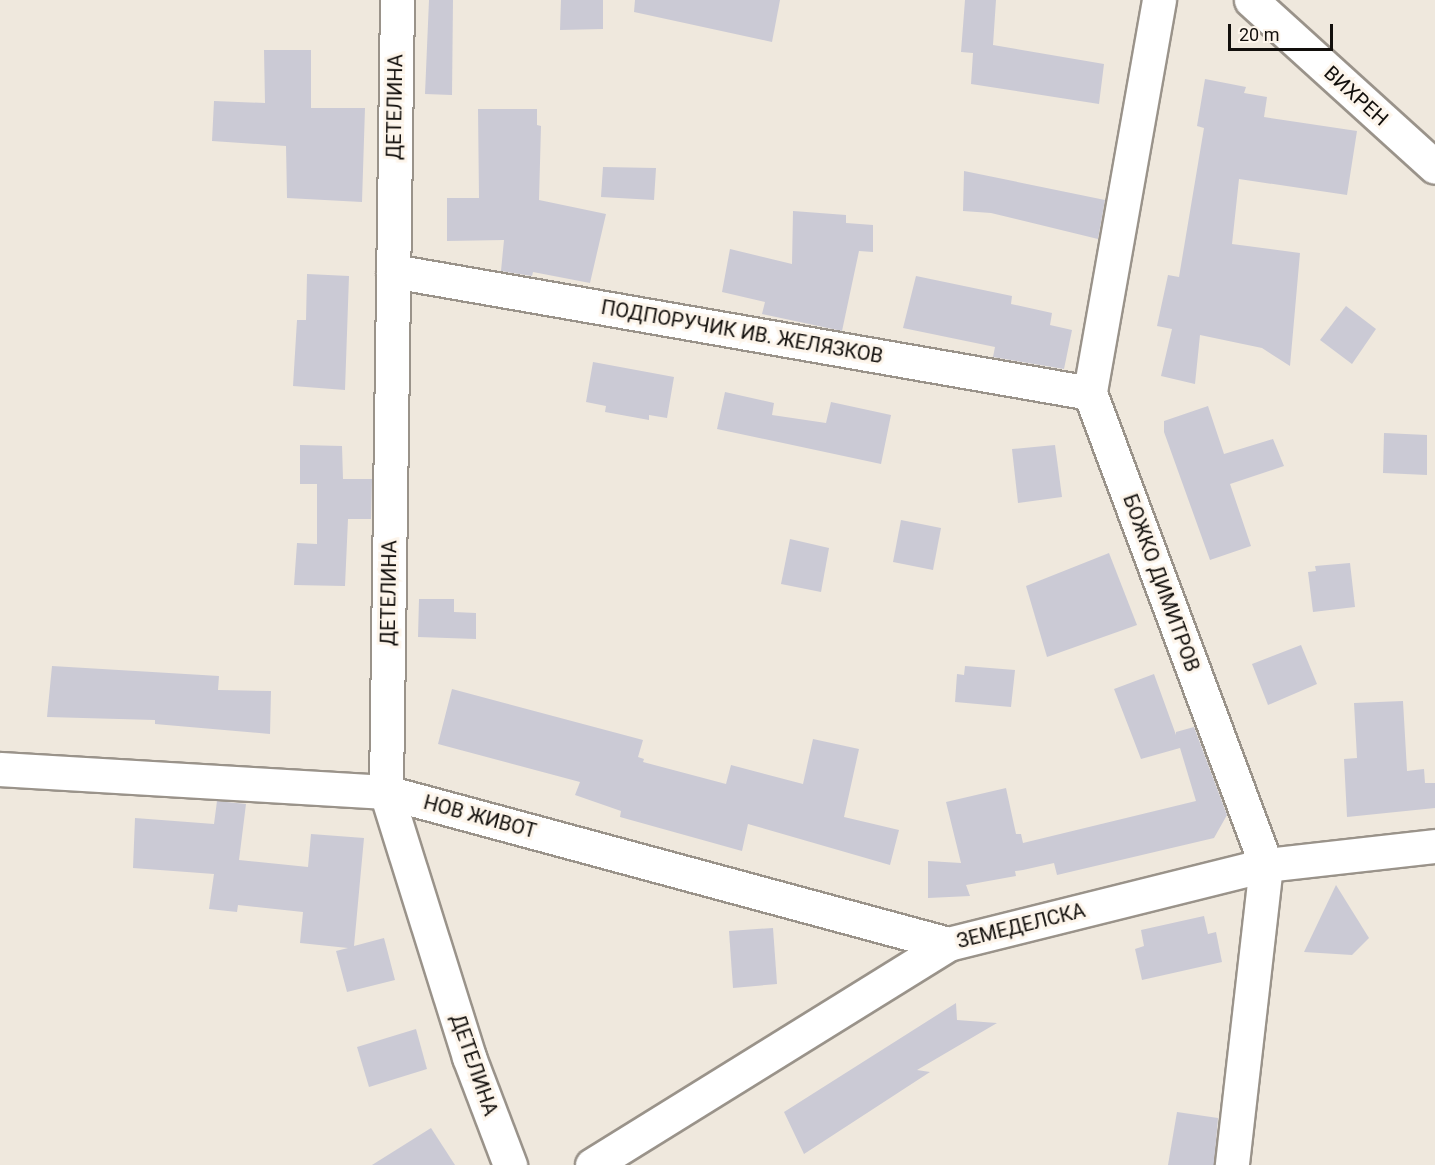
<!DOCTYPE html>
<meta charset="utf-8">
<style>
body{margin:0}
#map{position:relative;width:1435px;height:1165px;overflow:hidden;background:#efe8dd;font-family:Roboto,sans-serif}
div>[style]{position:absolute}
.building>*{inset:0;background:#cbcad5}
.roads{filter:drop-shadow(2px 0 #9a938a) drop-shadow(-2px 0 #9a938a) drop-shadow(0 2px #9a938a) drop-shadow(0 -2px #9a938a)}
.minor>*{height:33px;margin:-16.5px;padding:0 16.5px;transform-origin:16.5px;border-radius:16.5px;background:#fff}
span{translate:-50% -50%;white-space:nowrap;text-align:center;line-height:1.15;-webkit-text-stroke:6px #fdf5eb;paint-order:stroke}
.street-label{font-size:20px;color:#120f0c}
.scale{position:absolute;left:1228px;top:24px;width:105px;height:27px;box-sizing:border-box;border:3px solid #120f0c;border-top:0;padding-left:8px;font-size:18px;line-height:21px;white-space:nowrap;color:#120f0c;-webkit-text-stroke:4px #fdf5eb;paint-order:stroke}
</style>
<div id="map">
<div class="building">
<i style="clip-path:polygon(429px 0,453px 0,452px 95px,425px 94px)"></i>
<i style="clip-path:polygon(561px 0,603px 0,603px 29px,560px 30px)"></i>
<i style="clip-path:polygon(635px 0,780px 0,772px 42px,634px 12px)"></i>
<i style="clip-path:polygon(965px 0,996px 0,993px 45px,1104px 64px,1099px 104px,971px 84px,973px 53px,961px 52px)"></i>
<i style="clip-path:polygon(264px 50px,311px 50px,311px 108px,365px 108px,362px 202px,287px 198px,286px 146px,212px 141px,214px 101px,265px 103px)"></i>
<i style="clip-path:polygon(1205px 79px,1246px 87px,1244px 93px,1267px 97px,1264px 117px,1357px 131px,1347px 195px,1239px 179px,1232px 244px,1300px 253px,1290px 366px,1262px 348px,1200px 335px,1195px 384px,1161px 376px,1172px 329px,1157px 326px,1168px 275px,1179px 277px,1204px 128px,1197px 126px)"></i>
<i style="clip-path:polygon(478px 109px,537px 109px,537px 125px,541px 126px,539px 200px,606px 214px,590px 283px,533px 272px,532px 276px,501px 271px,504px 240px,447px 241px,447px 198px,479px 198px)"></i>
<i style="clip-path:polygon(603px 167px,656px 168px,654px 200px,601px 197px)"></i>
<i style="clip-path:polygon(964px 171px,1105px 200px,1098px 239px,991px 213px,963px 211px)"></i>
<i style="clip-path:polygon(793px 211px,846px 215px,846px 223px,873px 225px,873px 252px,859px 251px,842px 331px,762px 314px,765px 302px,722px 292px,730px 249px,792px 264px)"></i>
<i style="clip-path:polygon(307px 274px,349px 276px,345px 390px,293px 386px,297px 320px,306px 320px)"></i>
<i style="clip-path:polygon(916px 276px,1012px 296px,1011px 304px,1052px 313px,1050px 325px,1072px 330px,1064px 369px,993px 357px,995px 347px,903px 328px)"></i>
<i style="clip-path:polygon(1346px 306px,1376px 329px,1352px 364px,1320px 340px)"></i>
<i style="clip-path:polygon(593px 362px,674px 377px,667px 418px,649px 415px,649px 420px,605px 412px,606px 406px,586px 402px)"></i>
<i style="clip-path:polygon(725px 392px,774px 403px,772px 415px,826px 423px,831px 402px,891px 415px,881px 464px,717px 429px)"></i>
<i style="clip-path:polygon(1208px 406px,1224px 454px,1273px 439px,1284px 466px,1230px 484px,1251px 546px,1210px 560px,1164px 432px,1164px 421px)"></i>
<i style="clip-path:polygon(1384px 433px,1427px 435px,1427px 475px,1383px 473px)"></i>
<i style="clip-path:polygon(300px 445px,342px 446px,343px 479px,372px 479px,371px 519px,348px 519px,345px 586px,294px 585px,297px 543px,317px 544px,317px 484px,300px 484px)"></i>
<i style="clip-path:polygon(1055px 445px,1062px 497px,1018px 503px,1012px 449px)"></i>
<i style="clip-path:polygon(901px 520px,941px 528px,933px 570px,893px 562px)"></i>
<i style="clip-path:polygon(790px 539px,829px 548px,821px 592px,781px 584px)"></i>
<i style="clip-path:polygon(1109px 553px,1137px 625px,1047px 657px,1026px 586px)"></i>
<i style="clip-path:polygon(1350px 563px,1355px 607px,1313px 612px,1308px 572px,1316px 571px,1315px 566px)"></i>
<i style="clip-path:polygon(419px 599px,454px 599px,454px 612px,476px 613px,476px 639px,418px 637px)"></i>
<i style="clip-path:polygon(1301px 645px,1317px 684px,1268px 705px,1252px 664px)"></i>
<i style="clip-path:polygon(52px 666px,219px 676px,218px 690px,271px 691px,270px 734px,155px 724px,155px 720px,47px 717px)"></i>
<i style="clip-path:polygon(965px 666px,1015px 670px,1011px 707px,955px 702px,957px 674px,964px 675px)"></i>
<i style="clip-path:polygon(1154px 674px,1176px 735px,1176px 732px,1194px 727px,1227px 815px,1214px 838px,1057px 875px,1054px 863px,1023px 870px,1015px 871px,1016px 876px,966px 885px,970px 896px,928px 898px,928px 861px,961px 863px,946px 802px,1006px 788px,1016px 834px,1021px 834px,1023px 843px,1196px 801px,1180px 748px,1141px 759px,1114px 689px)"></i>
<i style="clip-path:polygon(452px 689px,643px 740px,638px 757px,644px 759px,643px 762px,726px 784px,731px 765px,803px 784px,813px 739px,859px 749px,844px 817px,899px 830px,890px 865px,748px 824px,742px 851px,620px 817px,621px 811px,575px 795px,580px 782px,438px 744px)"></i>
<i style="clip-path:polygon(1403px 701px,1407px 771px,1424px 769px,1425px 783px,1435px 783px,1435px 808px,1347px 817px,1344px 759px,1357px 758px,1354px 703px)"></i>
<i style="clip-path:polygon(217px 801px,246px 804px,239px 860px,308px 867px,311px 834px,364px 838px,354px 946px,384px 938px,395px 980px,347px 992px,336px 951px,348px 948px,300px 943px,303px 912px,238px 905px,237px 912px,209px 909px,214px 874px,133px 868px,135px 818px,214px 824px)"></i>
<i style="clip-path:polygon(1336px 885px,1369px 938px,1352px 955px,1304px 952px)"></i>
<i style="clip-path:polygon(1204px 916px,1208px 934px,1216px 932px,1222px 962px,1142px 980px,1135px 949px,1144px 946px,1141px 930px)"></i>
<i style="clip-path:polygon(773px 928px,777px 984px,733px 988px,729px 931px)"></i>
<i style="clip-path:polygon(956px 1003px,957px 1020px,997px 1023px,917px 1070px,930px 1072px,804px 1154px,784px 1112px)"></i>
<i style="clip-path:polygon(416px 1029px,427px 1069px,369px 1087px,357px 1047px)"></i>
<i style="clip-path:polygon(1177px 1112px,1218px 1118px,1214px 1165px,1168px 1165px)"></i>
<i style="clip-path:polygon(431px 1128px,455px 1165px,372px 1165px)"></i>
</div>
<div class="roads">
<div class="minor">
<i style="left:397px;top:0;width:792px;rotate:90.8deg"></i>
<i style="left:386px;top:792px;width:278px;rotate:72.6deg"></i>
<i style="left:469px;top:1057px;width:116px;rotate:69.2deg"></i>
<i style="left:1159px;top:0;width:399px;rotate:100deg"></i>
<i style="left:1090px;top:393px;width:504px;rotate:69.55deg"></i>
<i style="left:1266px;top:865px;width:302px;rotate:96.5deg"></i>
<i style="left:1251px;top:0;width:248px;rotate:42.2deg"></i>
<i style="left:393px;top:271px;width:708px;rotate:9.93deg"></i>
<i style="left:0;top:769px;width:387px;rotate:3.4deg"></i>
<i style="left:386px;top:792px;width:582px;rotate:15.13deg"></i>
<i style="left:592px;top:1165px;width:419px;rotate:-31.8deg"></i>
<i style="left:948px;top:944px;width:328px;rotate:-14deg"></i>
<i style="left:1266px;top:865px;width:170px;rotate:-6.4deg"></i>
</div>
</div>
<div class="street-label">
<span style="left:1356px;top:96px;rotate:42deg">ВИХРЕН</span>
<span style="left:395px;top:107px;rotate:-89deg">ДЕТЕЛИНА</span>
<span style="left:742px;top:332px;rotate:10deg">ПОДПОРУЧИК ИВ. ЖЕЛЯЗКОВ</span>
<span style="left:1161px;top:583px;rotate:70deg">БОЖКО ДИМИТРОВ</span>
<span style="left:389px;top:593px;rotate:-89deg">ДЕТЕЛИНА</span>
<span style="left:480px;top:817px;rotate:15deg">НОВ ЖИВОТ</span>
<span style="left:1021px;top:926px;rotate:-14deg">ЗЕМЕДЕЛСКА</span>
<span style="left:474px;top:1065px;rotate:71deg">ДЕТЕЛИНА</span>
</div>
<div class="scale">20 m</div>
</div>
